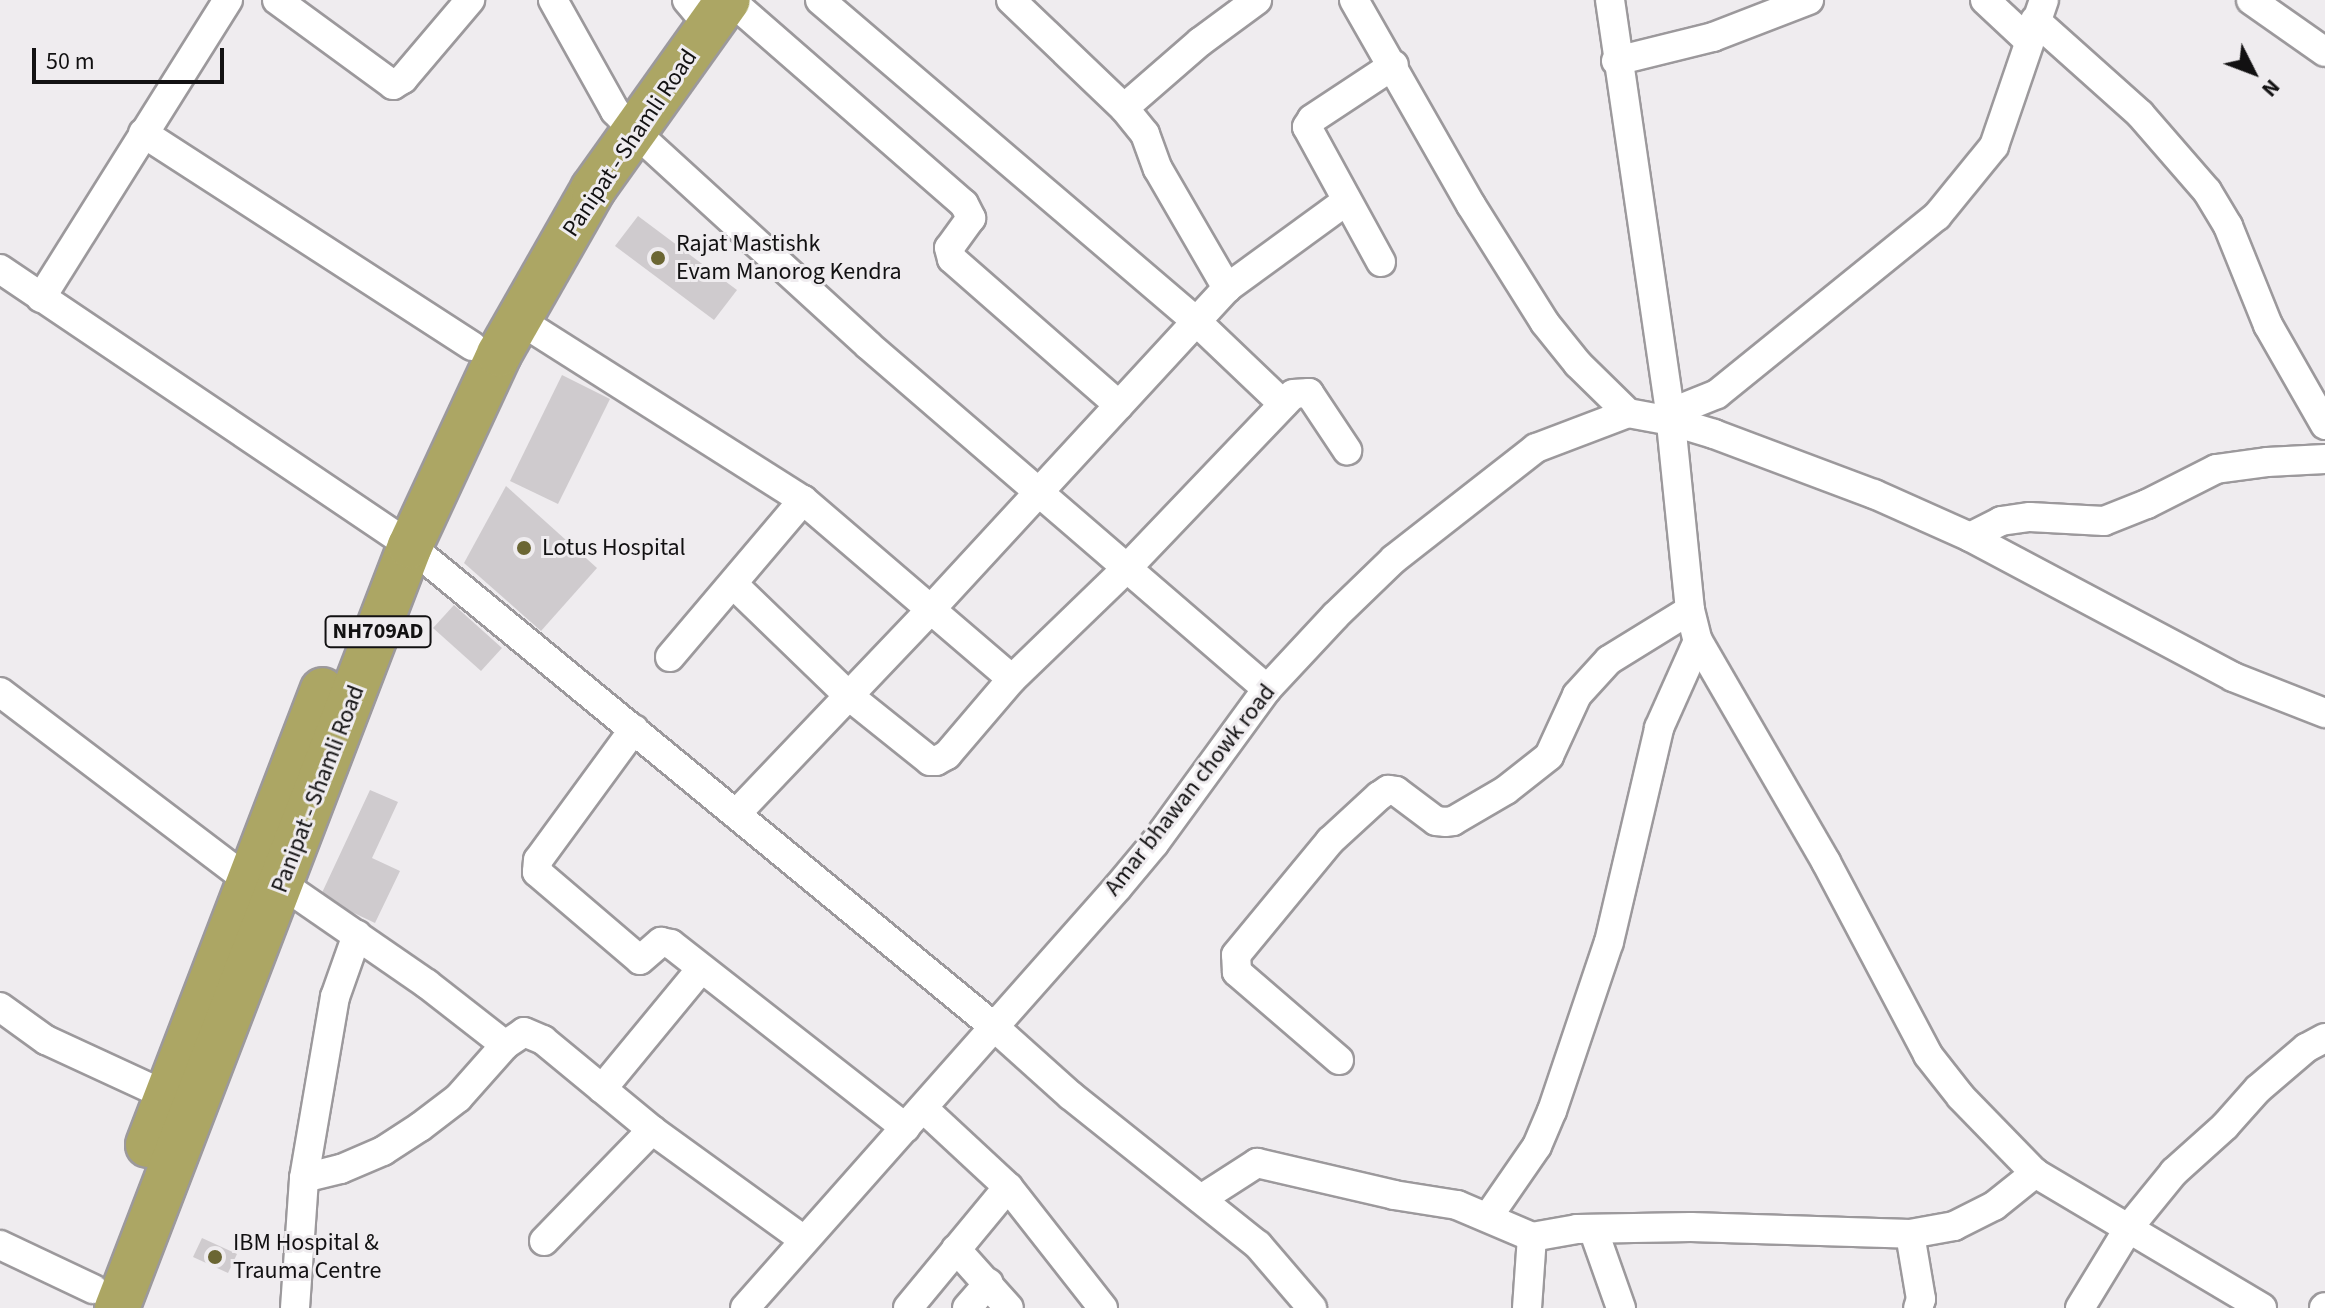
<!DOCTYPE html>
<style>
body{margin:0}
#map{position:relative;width:2325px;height:1308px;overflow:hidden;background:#efecef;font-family:"Source Sans 3",sans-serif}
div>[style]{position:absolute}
.building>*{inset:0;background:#cfcbce}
.roads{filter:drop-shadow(2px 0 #9c999c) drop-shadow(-2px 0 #9c999c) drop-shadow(0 2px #9c999c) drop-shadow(0 -2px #9c999c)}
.minor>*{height:28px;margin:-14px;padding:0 14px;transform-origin:14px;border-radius:14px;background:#fff}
.trunk>*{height:44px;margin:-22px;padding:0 22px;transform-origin:22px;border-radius:22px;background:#aca664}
.dots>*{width:22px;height:22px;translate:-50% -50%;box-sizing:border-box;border:4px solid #efecef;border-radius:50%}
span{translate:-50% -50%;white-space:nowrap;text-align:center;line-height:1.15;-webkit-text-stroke:6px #efecef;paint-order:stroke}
.shield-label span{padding:2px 6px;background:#efecef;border:2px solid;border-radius:6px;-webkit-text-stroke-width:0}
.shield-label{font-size:22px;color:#121112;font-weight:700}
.street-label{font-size:24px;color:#121112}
.poi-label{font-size:24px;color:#121112}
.left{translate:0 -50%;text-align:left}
.north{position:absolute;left:2213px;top:32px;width:80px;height:80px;-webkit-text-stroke:6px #efecef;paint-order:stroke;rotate:132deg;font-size:22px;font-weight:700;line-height:32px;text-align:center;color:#121112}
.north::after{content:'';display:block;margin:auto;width:28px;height:36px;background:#121112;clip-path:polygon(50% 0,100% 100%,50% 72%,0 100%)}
.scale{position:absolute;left:32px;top:48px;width:192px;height:36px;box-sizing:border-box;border:4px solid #121112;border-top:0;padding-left:10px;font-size:24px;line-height:28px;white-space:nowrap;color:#121112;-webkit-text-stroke:6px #efecef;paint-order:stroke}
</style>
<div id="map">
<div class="building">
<i style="clip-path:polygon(638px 216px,737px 290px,714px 320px,615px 246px)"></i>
<i style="clip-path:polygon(562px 375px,610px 399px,558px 504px,510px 481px)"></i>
<i style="clip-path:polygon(506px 486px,597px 568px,541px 631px,464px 563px)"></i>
<i style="clip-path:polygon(454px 605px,502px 648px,481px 671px,433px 628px)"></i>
<i style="clip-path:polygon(370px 790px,398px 802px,372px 858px,400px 871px,375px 923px,320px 897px)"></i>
<i style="clip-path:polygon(202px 1238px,237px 1254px,228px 1273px,193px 1257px)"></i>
</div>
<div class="roads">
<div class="minor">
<i style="left:277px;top:0;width:144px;rotate:36.2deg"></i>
<i style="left:393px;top:85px;width:12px;rotate:-31deg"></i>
<i style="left:403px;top:79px;width:104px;rotate:-49.7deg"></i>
<i style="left:553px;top:0;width:127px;rotate:60.8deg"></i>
<i style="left:615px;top:111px;width:29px;rotate:46deg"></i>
<i style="left:635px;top:132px;width:316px;rotate:42.4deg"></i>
<i style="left:868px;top:345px;width:527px;rotate:40.77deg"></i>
<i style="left:687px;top:0;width:34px;rotate:50deg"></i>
<i style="left:730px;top:0;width:310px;rotate:41.1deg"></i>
<i style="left:964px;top:204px;width:16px;rotate:63deg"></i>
<i style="left:971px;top:218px;width:37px;rotate:126deg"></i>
<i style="left:949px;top:248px;width:11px;rotate:75deg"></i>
<i style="left:952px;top:259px;width:222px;rotate:41.2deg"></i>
<i style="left:820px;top:0;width:496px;rotate:40.5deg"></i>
<i style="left:1197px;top:322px;width:119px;rotate:43.6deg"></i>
<i style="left:1011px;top:0;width:156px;rotate:43.7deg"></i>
<i style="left:1124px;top:108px;width:33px;rotate:51deg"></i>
<i style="left:1145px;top:134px;width:37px;rotate:70deg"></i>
<i style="left:1158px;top:169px;width:138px;rotate:59.9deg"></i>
<i style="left:1354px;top:0;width:236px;rotate:60.3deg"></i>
<i style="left:1471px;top:205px;width:139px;rotate:57.9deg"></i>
<i style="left:1545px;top:323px;width:53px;rotate:51.2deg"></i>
<i style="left:1578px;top:364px;width:70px;rotate:44.4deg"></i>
<i style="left:1628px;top:413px;width:44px;rotate:10.5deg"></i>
<i style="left:1671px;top:421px;width:45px;rotate:16.8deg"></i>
<i style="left:1714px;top:434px;width:171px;rotate:20.6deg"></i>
<i style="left:1874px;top:494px;width:105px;rotate:24.1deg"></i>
<i style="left:1970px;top:537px;width:298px;rotate:28deg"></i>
<i style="left:2233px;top:677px;width:99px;rotate:21.4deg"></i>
<i style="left:1610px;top:0;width:417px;rotate:81.7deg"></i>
<i style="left:1670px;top:413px;width:198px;rotate:84.2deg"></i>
<i style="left:1690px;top:610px;width:32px;rotate:76deg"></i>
<i style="left:1698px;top:641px;width:255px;rotate:59.9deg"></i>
<i style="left:1826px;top:862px;width:218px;rotate:62.1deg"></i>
<i style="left:1928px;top:1055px;width:53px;rotate:51.8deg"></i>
<i style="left:1961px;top:1097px;width:106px;rotate:45.8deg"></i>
<i style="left:2035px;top:1173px;width:264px;rotate:30.7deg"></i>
<i style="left:1985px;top:0;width:60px;rotate:43deg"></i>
<i style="left:2251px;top:0;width:90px;rotate:35.1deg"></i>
<i style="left:2035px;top:20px;width:141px;rotate:41.8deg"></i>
<i style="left:2140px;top:114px;width:102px;rotate:49deg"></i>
<i style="left:2207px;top:191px;width:41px;rotate:59deg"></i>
<i style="left:2228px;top:226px;width:107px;rotate:68deg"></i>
<i style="left:2268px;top:325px;width:115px;rotate:60.3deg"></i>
<i style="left:1616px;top:61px;width:100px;rotate:-13.9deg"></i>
<i style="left:1713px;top:37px;width:103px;rotate:-21.1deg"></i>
<i style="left:1124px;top:108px;width:101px;rotate:-41deg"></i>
<i style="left:1200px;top:42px;width:71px;rotate:-36.4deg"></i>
<i style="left:143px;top:133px;width:392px;rotate:32.9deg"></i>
<i style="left:1381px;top:262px;width:154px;rotate:-118.7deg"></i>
<i style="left:1307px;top:127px;width:9px;rotate:-58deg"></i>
<i style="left:1312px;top:119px;width:98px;rotate:-33.4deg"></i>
<i style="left:0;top:269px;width:495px;rotate:34deg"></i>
<i style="left:410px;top:546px;width:754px;rotate:39.46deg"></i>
<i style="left:992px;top:1025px;width:105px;rotate:41.9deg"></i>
<i style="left:1070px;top:1095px;width:241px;rotate:38.6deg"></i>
<i style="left:1258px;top:1245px;width:83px;rotate:49.4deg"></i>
<i style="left:41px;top:298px;width:352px;rotate:-57.9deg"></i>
<i style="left:519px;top:320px;width:336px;rotate:32.4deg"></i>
<i style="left:803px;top:500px;width:275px;rotate:40.6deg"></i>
<i style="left:1670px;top:413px;width:51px;rotate:-22deg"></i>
<i style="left:1717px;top:394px;width:283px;rotate:-39deg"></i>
<i style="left:1937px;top:216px;width:90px;rotate:-50.8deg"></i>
<i style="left:1994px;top:146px;width:154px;rotate:-71.1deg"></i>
<i style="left:1970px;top:537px;width:35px;rotate:-27deg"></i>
<i style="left:2001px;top:521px;width:29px;rotate:-8deg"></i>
<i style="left:2030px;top:517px;width:74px;rotate:3.1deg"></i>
<i style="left:2104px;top:521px;width:46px;rotate:-21.6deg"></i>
<i style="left:2147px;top:504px;width:77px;rotate:-26.9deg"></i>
<i style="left:2216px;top:469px;width:51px;rotate:-7.8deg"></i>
<i style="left:2267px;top:462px;width:58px;rotate:-3deg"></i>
<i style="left:733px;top:584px;width:161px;rotate:44deg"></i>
<i style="left:849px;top:696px;width:104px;rotate:38.7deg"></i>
<i style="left:930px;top:761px;width:6px"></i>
<i style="left:936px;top:761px;width:13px;rotate:-29deg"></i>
<i style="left:947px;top:755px;width:100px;rotate:-49.5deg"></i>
<i style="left:1012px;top:679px;width:160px;rotate:-44deg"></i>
<i style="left:1127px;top:568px;width:240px;rotate:-46.3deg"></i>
<i style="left:1293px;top:394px;width:16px;rotate:-4deg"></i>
<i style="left:1309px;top:393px;width:69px;rotate:56.3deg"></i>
<i style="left:670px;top:657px;width:206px;rotate:-49.7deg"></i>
<i style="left:0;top:692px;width:313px;rotate:37.2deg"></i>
<i style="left:249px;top:881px;width:33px;rotate:5deg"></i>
<i style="left:282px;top:884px;width:176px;rotate:34.6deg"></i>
<i style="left:427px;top:984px;width:99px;rotate:38deg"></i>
<i style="left:634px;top:729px;width:162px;rotate:126.2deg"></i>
<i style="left:538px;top:860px;width:12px;rotate:95deg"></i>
<i style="left:537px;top:872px;width:135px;rotate:40.5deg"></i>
<i style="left:640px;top:960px;width:28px;rotate:-41deg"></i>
<i style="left:661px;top:942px;width:10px;rotate:11deg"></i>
<i style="left:671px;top:944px;width:298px;rotate:38.1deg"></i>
<i style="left:736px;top:814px;width:283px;rotate:-46.4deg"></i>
<i style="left:931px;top:609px;width:437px;rotate:-47.3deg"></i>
<i style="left:1227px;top:288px;width:146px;rotate:-36.1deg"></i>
<i style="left:0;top:1007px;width:57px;rotate:35.7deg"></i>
<i style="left:46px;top:1040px;width:133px;rotate:24.8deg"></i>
<i style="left:1339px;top:1060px;width:135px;rotate:-139.2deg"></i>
<i style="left:1237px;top:972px;width:17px;rotate:-93deg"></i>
<i style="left:1236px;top:955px;width:148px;rotate:-50.5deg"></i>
<i style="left:1330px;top:841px;width:67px;rotate:-42.6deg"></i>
<i style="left:1379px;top:796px;width:11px;rotate:-34deg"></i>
<i style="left:1388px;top:790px;width:8px;rotate:7deg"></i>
<i style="left:1396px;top:791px;width:50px;rotate:36.9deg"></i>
<i style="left:1436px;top:821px;width:9px;rotate:6deg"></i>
<i style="left:1445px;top:822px;width:8px;rotate:-7deg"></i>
<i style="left:1453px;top:821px;width:61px;rotate:-30.3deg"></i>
<i style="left:1506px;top:790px;width:55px;rotate:-38.3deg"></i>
<i style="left:1549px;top:756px;width:67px;rotate:-65.3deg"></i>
<i style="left:1577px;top:695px;width:47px;rotate:-47.6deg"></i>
<i style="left:1609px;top:660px;width:95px;rotate:-31.7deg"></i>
<i style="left:602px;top:1089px;width:156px;rotate:-50.5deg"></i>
<i style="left:923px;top:1108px;width:116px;rotate:42.9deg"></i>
<i style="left:1008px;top:1187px;width:154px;rotate:51.9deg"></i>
<i style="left:304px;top:1178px;width:38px;rotate:-14deg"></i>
<i style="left:341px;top:1169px;width:46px;rotate:-23.2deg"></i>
<i style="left:383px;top:1151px;width:44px;rotate:-33deg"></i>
<i style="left:420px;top:1127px;width:48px;rotate:-37.3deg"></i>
<i style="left:458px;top:1098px;width:71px;rotate:-48.4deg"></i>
<i style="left:505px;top:1045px;width:23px;rotate:-34deg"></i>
<i style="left:524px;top:1032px;width:21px;rotate:23deg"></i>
<i style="left:543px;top:1040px;width:141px;rotate:39.5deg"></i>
<i style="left:652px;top:1130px;width:188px;rotate:35.9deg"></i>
<i style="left:1201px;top:1199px;width:67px;rotate:-32.7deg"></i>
<i style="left:1257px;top:1163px;width:141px;rotate:13.1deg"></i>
<i style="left:1394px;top:1195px;width:64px;rotate:9deg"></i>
<i style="left:1457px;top:1205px;width:82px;rotate:23.1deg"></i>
<i style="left:1532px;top:1237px;width:46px;rotate:-10.1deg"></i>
<i style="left:1577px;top:1229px;width:114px;rotate:-1deg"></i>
<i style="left:1691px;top:1227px;width:219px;rotate:1.8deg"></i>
<i style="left:1910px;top:1234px;width:45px;rotate:-10.3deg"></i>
<i style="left:1954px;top:1226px;width:45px;rotate:-26.6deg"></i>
<i style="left:1994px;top:1206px;width:53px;rotate:-38.8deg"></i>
<i style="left:1488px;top:1217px;width:86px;rotate:-55.4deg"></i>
<i style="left:1537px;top:1146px;width:38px;rotate:-67deg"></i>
<i style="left:1552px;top:1111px;width:178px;rotate:-71.4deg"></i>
<i style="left:1609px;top:942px;width:220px;rotate:-76.8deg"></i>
<i style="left:1659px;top:728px;width:95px;rotate:-65.9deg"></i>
<i style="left:1593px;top:1229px;width:84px;rotate:70.5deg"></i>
<i style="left:1910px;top:1234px;width:66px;rotate:80.4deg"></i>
<i style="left:1921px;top:1299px;width:9px;rotate:108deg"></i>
<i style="left:544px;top:1241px;width:155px;rotate:-45.8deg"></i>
<i style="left:0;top:1245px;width:103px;rotate:25.3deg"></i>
<i style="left:956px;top:1249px;width:79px;rotate:48.1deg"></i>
<i style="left:295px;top:1308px;width:130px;rotate:-86deg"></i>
<i style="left:304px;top:1178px;width:184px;rotate:-80.3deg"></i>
<i style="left:335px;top:997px;width:66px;rotate:-70.5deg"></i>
<i style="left:745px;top:1308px;width:562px;rotate:-48.46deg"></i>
<i style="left:1118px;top:887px;width:56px;rotate:-50.1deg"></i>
<i style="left:1154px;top:844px;width:192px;rotate:-53.9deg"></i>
<i style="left:1267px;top:689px;width:100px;rotate:-47deg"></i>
<i style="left:1335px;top:616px;width:82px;rotate:-44deg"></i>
<i style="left:1394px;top:559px;width:180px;rotate:-38deg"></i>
<i style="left:1536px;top:448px;width:98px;rotate:-20.8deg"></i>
<i style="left:908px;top:1308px;width:157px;rotate:-50.4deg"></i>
<i style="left:967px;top:1308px;width:33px;rotate:-49deg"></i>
<i style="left:1527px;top:1308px;width:71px;rotate:-86deg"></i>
<i style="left:2080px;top:1308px;width:96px;rotate:-58.6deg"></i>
<i style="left:2130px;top:1226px;width:70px;rotate:-50.8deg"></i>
<i style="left:2174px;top:1172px;width:69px;rotate:-42deg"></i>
<i style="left:2225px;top:1126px;width:50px;rotate:-48.3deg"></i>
<i style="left:2258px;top:1089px;width:63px;rotate:-40.5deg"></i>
<i style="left:2306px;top:1048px;width:21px;rotate:-28deg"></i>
<i style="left:2324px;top:1308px;width:1px;rotate:-45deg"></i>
</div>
<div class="trunk">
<i style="left:148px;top:1145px;width:487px;rotate:-69deg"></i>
<i style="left:117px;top:1308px;width:816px;rotate:-68.97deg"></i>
<i style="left:410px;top:546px;width:212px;rotate:-65.1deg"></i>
<i style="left:499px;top:354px;width:190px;rotate:-60.3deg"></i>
<i style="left:593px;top:189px;width:232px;rotate:-54.5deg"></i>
</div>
</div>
<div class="dots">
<i style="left:658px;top:258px;background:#6b6633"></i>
<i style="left:524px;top:548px;background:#6b6633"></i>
<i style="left:215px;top:1257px;background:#6b6633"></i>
</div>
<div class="shield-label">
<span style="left:378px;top:632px">NH709AD</span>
</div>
<div class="street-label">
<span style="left:630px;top:143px;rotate:-56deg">Panipat - Shamli Road</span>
<span style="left:318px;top:789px;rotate:-69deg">Panipat - Shamli Road</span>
<span style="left:1190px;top:790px;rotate:-52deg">Amar bhawan chowk road</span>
</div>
<div class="poi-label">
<span class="left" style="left:676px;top:258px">Rajat Mastishk<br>Evam Manorog Kendra</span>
<span class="left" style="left:542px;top:548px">Lotus Hospital</span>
<span class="left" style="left:233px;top:1257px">IBM Hospital &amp;<br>Trauma Centre</span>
</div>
<div class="north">N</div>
<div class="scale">50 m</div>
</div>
